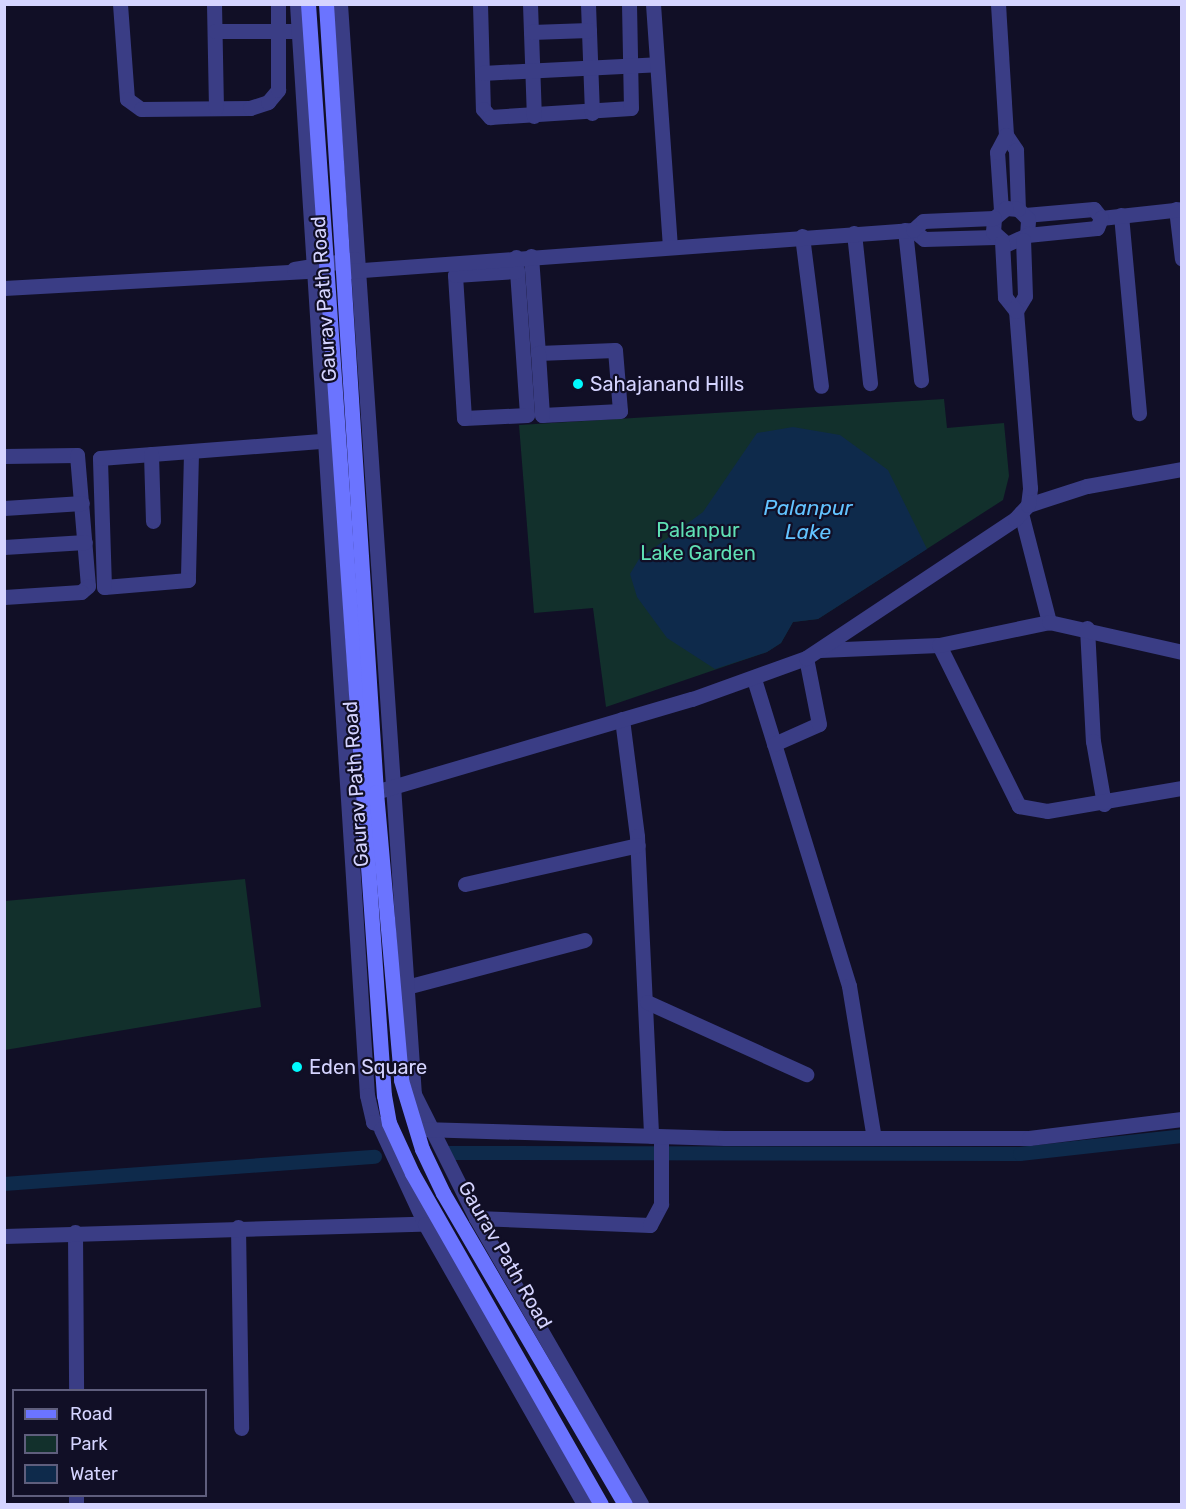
<!DOCTYPE html>
<style>
body{margin:0}
#map{position:relative;width:1186px;height:1509px;overflow:hidden;background:#110f26;font-family:Rubik,sans-serif}
div>[style]{position:absolute}
.green>*{inset:0;background:#12302c}
.water>*{inset:0;background:#0e2a4b}
.canal>*{height:14px;margin:-7px;padding:0 7px;transform-origin:7px;border-radius:7px;background:#0e2a4b}
.minor>*{height:15px;margin:-7.5px;padding:0 7.5px;transform-origin:7.5px;border-radius:7.5px;background:#3a3d85}
.tertiary>*{height:15px;margin:-7.5px;padding:0 7.5px;transform-origin:7.5px;border-radius:7.5px;background:#3a3d85}
.secondary>*{height:15px;margin:-7.5px;padding:0 7.5px;transform-origin:7.5px;border-radius:7.5px;background:#6b74ff}
.dots>*{width:16px;height:16px;translate:-50% -50%;box-sizing:border-box;border:3px solid #110f26;border-radius:50%}
span{translate:-50% -50%;white-space:nowrap;text-align:center;line-height:1.15;-webkit-text-stroke:4.5px #110f26;paint-order:stroke}
.street-label{font-size:20px;color:#d5d4ff}
.poi-label{font-size:20px;color:#d5d4ff}
.left{translate:0 -50%;text-align:left}
.park-label{font-size:20px;color:#5fe0b5}
.water-label{font-size:21px;color:#62c3ff;font-style:italic}
.frame{position:absolute;inset:0;border:6px solid #d5d4ff;pointer-events:none}
.legend{position:absolute;left:12px;top:1389px;width:195px;height:108px;box-sizing:border-box;background:#110f26;border:2px solid #5f5e7d;margin:0;padding:8px 10px;list-style:none;font-size:18px;color:#d5d4ff}
.legend li{display:flex;align-items:center;gap:12px;height:30px}
.legend b{width:30px;border:2px solid #5f5e7d}
</style>
<div id="map">
<div class="green">
<i style="clip-path:polygon(944px 399px,947px 428px,1004px 423px,1009px 476px,1003px 500px,818px 619px,793px 622px,781px 643px,767px 652px,606px 707px,593px 608px,534px 613px,519px 425px)"></i>
<i style="clip-path:polygon(245px 879px,261px 1007px,5px 1050px,5px 901px)"></i>
</div>
<div class="water">
<i style="clip-path:polygon(793px 427px,840px 435px,888px 470px,927px 549px,818px 619px,793px 622px,781px 643px,767px 652px,715px 669px,667px 638px,637px 597px,630px 574px,639px 559px,703px 512px,757px 433px)"></i>
</div>
<div class="canal">
<i style="left:449px;top:1153px;width:571px;rotate:0.1deg"></i>
<i style="left:1020px;top:1154px;width:163px;rotate:-6.3deg"></i>
<i style="left:4px;top:1184px;width:372px;rotate:-4.2deg"></i>
</div>
<div class="minor">
<i style="left:120px;top:4px;width:95px;rotate:85.8deg"></i>
<i style="left:127px;top:99px;width:17px;rotate:36deg"></i>
<i style="left:141px;top:109px;width:109px;rotate:-0.5deg"></i>
<i style="left:250px;top:108px;width:19px;rotate:-18deg"></i>
<i style="left:268px;top:102px;width:16px;rotate:-50deg"></i>
<i style="left:278px;top:90px;width:86px;rotate:-90deg"></i>
<i style="left:214px;top:4px;width:104px;rotate:88.9deg"></i>
<i style="left:480px;top:4px;width:105px;rotate:88.4deg"></i>
<i style="left:483px;top:109px;width:11px;rotate:49deg"></i>
<i style="left:490px;top:117px;width:141px;rotate:-3.7deg"></i>
<i style="left:631px;top:108px;width:104px;rotate:-91.1deg"></i>
<i style="left:530px;top:4px;width:112px;rotate:88deg"></i>
<i style="left:588px;top:4px;width:109px;rotate:87.9deg"></i>
<i style="left:215px;top:31px;width:94px"></i>
<i style="left:531px;top:32px;width:58px;rotate:-2deg"></i>
<i style="left:482px;top:73px;width:175px;rotate:-2.9deg"></i>
<i style="left:1176px;top:209px;width:50px;rotate:83.2deg"></i>
<i style="left:1121px;top:215px;width:199px;rotate:84.8deg"></i>
<i style="left:905px;top:230px;width:151px;rotate:83.9deg"></i>
<i style="left:854px;top:233px;width:151px;rotate:83.9deg"></i>
<i style="left:802px;top:236px;width:151px;rotate:82.8deg"></i>
<i style="left:531px;top:256px;width:97px;rotate:85.9deg"></i>
<i style="left:538px;top:353px;width:77px;rotate:-2.2deg"></i>
<i style="left:615px;top:350px;width:61px;rotate:85.3deg"></i>
<i style="left:620px;top:411px;width:78px;rotate:177.1deg"></i>
<i style="left:542px;top:415px;width:62px;rotate:-93.7deg"></i>
<i style="left:516px;top:257px;width:6px;rotate:90deg"></i>
<i style="left:516px;top:263px;width:8px;rotate:83deg"></i>
<i style="left:517px;top:271px;width:144px;rotate:86deg"></i>
<i style="left:527px;top:415px;width:63px;rotate:177.3deg"></i>
<i style="left:464px;top:418px;width:143px;rotate:-93.6deg"></i>
<i style="left:455px;top:275px;width:62px;rotate:-3.7deg"></i>
<i style="left:4px;top:288px;width:303px;rotate:-3.2deg"></i>
<i style="left:191px;top:453px;width:127px;rotate:91.4deg"></i>
<i style="left:188px;top:580px;width:84px;rotate:175.2deg"></i>
<i style="left:104px;top:587px;width:129px;rotate:-91.8deg"></i>
<i style="left:100px;top:458px;width:237px;rotate:-4.4deg"></i>
<i style="left:151px;top:454px;width:67px;rotate:88.3deg"></i>
<i style="left:4px;top:456px;width:73px;rotate:-0.8deg"></i>
<i style="left:77px;top:455px;width:131px;rotate:85.2deg"></i>
<i style="left:88px;top:586px;width:9px;rotate:139deg"></i>
<i style="left:81px;top:592px;width:77px;rotate:176.3deg"></i>
<i style="left:1028px;top:505px;width:62px;rotate:-17.9deg"></i>
<i style="left:1087px;top:486px;width:97px;rotate:-10.1deg"></i>
<i style="left:4px;top:508px;width:78px;rotate:-3.7deg"></i>
<i style="left:1021px;top:513px;width:113px;rotate:75.6deg"></i>
<i style="left:4px;top:547px;width:81px;rotate:-3.5deg"></i>
<i style="left:1087px;top:628px;width:113px;rotate:87deg"></i>
<i style="left:1093px;top:741px;width:64px;rotate:80.1deg"></i>
<i style="left:939px;top:645px;width:180px;rotate:63.6deg"></i>
<i style="left:1019px;top:806px;width:28px;rotate:10deg"></i>
<i style="left:1047px;top:811px;width:137px;rotate:-9.7deg"></i>
<i style="left:820px;top:650px;width:119px;rotate:-2.4deg"></i>
<i style="left:939px;top:645px;width:112px;rotate:-11.8deg"></i>
<i style="left:1049px;top:622px;width:136px;rotate:12.7deg"></i>
<i style="left:754px;top:679px;width:321px;rotate:72.8deg"></i>
<i style="left:849px;top:986px;width:154px;rotate:80.7deg"></i>
<i style="left:622px;top:719px;width:118px;rotate:82.7deg"></i>
<i style="left:637px;top:836px;width:300px;rotate:87.3deg"></i>
<i style="left:774px;top:744px;width:49px;rotate:-24deg"></i>
<i style="left:819px;top:724px;width:67px;rotate:-101.1deg"></i>
<i style="left:465px;top:884px;width:177px;rotate:-12.7deg"></i>
<i style="left:395px;top:990px;width:196px;rotate:-14.8deg"></i>
<i style="left:647px;top:1002px;width:175px;rotate:24.4deg"></i>
<i style="left:476px;top:1218px;width:174px;rotate:2.3deg"></i>
<i style="left:650px;top:1225px;width:24px;rotate:-62deg"></i>
<i style="left:661px;top:1204px;width:67px;rotate:-90deg"></i>
<i style="left:238px;top:1227px;width:201px;rotate:89.1deg"></i>
<i style="left:75px;top:1232px;width:158px;rotate:89.6deg"></i>
<i style="left:4px;top:1236px;width:433px;rotate:-1.7deg"></i>
<i style="left:76px;top:1496px;width:8px;rotate:90deg"></i>
</div>
<div class="tertiary">
<i style="left:297px;top:4px;width:1093px;rotate:86.33deg"></i>
<i style="left:367px;top:1095px;width:28px;rotate:77deg"></i>
<i style="left:373px;top:1122px;width:19px;rotate:18deg"></i>
<i style="left:340px;top:4px;width:1093px;rotate:86.12deg"></i>
<i style="left:414px;top:1094px;width:139px;rotate:63.4deg"></i>
<i style="left:476px;top:1218px;width:330px;rotate:60deg"></i>
<i style="left:653px;top:4px;width:243px;rotate:86deg"></i>
<i style="left:998px;top:4px;width:131px;rotate:86.5deg"></i>
<i style="left:1006px;top:135px;width:18px;rotate:56deg"></i>
<i style="left:1016px;top:150px;width:59px;rotate:88.1deg"></i>
<i style="left:1001px;top:210px;width:58px;rotate:-93.9deg"></i>
<i style="left:997px;top:152px;width:19px;rotate:-62deg"></i>
<i style="left:1025px;top:215px;width:69px;rotate:-5deg"></i>
<i style="left:1094px;top:209px;width:11px;rotate:52deg"></i>
<i style="left:1101px;top:218px;width:81px;rotate:-6.3deg"></i>
<i style="left:913px;top:230px;width:14px;rotate:39deg"></i>
<i style="left:924px;top:239px;width:71px;rotate:-1.6deg"></i>
<i style="left:1027px;top:235px;width:16px;rotate:-86deg"></i>
<i style="left:1028px;top:219px;width:14px;rotate:-135deg"></i>
<i style="left:1018px;top:209px;width:12px;rotate:-175deg"></i>
<i style="left:1006px;top:208px;width:16px;rotate:140deg"></i>
<i style="left:994px;top:218px;width:14px;rotate:94deg"></i>
<i style="left:993px;top:232px;width:18px;rotate:41deg"></i>
<i style="left:1007px;top:244px;width:22px;rotate:-24deg"></i>
<i style="left:1027px;top:235px;width:70px;rotate:-5.7deg"></i>
<i style="left:1097px;top:228px;width:11px;rotate:-68deg"></i>
<i style="left:294px;top:269px;width:62px;rotate:-9.3deg"></i>
<i style="left:349px;top:271px;width:565px;rotate:-4.16deg"></i>
<i style="left:913px;top:230px;width:13px;rotate:-42deg"></i>
<i style="left:923px;top:221px;width:71px;rotate:-2.4deg"></i>
<i style="left:1016px;top:311px;width:17px;rotate:-59deg"></i>
<i style="left:1025px;top:296px;width:56px;rotate:-92deg"></i>
<i style="left:382px;top:790px;width:323px;rotate:-16.4deg"></i>
<i style="left:692px;top:699px;width:121px;rotate:-19.8deg"></i>
<i style="left:806px;top:658px;width:251px;rotate:-33.6deg"></i>
<i style="left:1015px;top:519px;width:19px;rotate:-47deg"></i>
<i style="left:1028px;top:505px;width:17px;rotate:-83deg"></i>
<i style="left:1030px;top:488px;width:178px;rotate:-94.5deg"></i>
<i style="left:1016px;top:311px;width:18px;rotate:-128deg"></i>
<i style="left:1005px;top:297px;width:55px;rotate:-93.1deg"></i>
<i style="left:381px;top:1129px;width:105px;rotate:65.1deg"></i>
<i style="left:425px;top:1224px;width:322px;rotate:60.4deg"></i>
<i style="left:421px;top:1129px;width:304px;rotate:1.7deg"></i>
<i style="left:725px;top:1138px;width:304px"></i>
<i style="left:1029px;top:1138px;width:154px;rotate:-7.1deg"></i>
</div>
<div class="secondary">
<i style="left:308px;top:4px;width:1094px;rotate:86.02deg"></i>
<i style="left:384px;top:1095px;width:28px;rotate:80deg"></i>
<i style="left:389px;top:1123px;width:55px;rotate:65.3deg"></i>
<i style="left:412px;top:1173px;width:381px;rotate:60.3deg"></i>
<i style="left:326px;top:4px;width:790px;rotate:86.37deg"></i>
<i style="left:376px;top:792px;width:289px;rotate:85deg"></i>
<i style="left:401px;top:1080px;width:72px;rotate:73.1deg"></i>
<i style="left:422px;top:1149px;width:49px;rotate:64.5deg"></i>
<i style="left:443px;top:1193px;width:360px;rotate:59.7deg"></i>
</div>
<div class="dots">
<i style="left:578px;top:384px;background:#00fafe"></i>
<i style="left:297px;top:1067px;background:#00fafe"></i>
</div>
<div class="street-label">
<span style="left:324px;top:299px;rotate:-94deg">Gaurav Path Road</span>
<span style="left:356px;top:784px;rotate:-94deg">Gaurav Path Road</span>
<span style="left:505px;top:1255px;rotate:60deg">Gaurav Path Road</span>
</div>
<div class="poi-label">
<span class="left" style="left:590px;top:384px">Sahajanand Hills</span>
<span class="left" style="left:309px;top:1067px">Eden Square</span>
</div>
<div class="park-label">
<span style="left:698px;top:542px">Palanpur<br>Lake Garden</span>
</div>
<div class="water-label">
<span style="left:808px;top:520px">Palanpur<br>Lake</span>
</div>
<div class="frame"></div>
<ul class="legend">
<li><b style="height:8px;background:#6b74ff"></b>Road</li>
<li><b style="height:16px;background:#12302c"></b>Park</li>
<li><b style="height:16px;background:#0e2a4b"></b>Water</li>
</ul>
</div>
